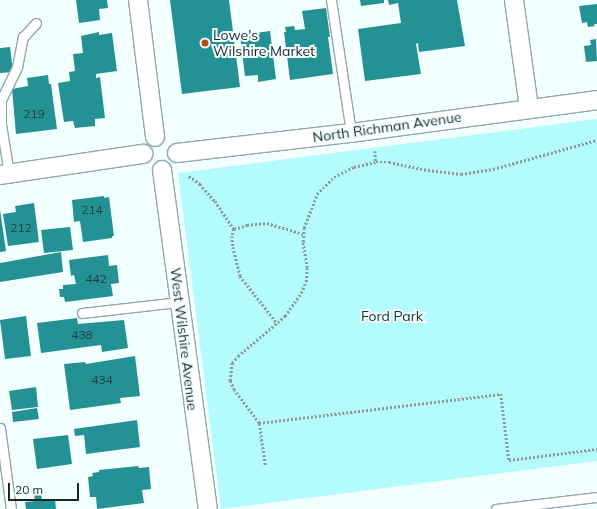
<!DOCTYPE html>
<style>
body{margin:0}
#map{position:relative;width:597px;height:509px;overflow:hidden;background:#f2ffff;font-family:Mulish,sans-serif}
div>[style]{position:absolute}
.green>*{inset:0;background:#b3fbfd}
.building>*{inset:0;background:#249295}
.path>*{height:2.5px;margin-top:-1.25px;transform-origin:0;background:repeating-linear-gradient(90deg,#8e9898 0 2px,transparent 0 4px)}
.roads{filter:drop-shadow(1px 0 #94a7a8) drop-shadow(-1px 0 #94a7a8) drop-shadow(0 1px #94a7a8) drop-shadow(0 -1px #94a7a8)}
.lane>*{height:9px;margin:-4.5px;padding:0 4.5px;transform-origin:4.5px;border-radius:4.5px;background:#fff}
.street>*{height:18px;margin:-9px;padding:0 9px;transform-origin:9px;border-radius:9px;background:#fff}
.dots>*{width:11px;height:11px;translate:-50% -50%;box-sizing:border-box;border:2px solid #f2ffff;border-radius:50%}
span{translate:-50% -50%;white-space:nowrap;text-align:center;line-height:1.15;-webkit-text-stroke:4px #f2ffff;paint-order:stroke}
.number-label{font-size:12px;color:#1f4040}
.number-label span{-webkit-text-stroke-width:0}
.poi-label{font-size:14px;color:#1d2424}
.left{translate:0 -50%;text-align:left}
.street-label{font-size:14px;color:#1d2424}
.park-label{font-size:14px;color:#193031}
.scale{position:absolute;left:8px;top:483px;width:71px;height:18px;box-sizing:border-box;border:2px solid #1d2424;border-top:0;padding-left:5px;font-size:12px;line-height:14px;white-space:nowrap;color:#1d2424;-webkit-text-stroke:3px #f2ffff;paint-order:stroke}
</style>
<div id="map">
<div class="green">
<i style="clip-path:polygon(597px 119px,597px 461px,221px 509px,178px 173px)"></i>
</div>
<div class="building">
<i style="clip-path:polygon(76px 0,107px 0,108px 8px,99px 9px,100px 20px,79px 23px)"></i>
<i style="clip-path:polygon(170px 0,229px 0,240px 87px,182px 94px)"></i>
<i style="clip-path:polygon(360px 0,384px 0,384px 3px,361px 6px)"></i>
<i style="clip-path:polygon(388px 0,457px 0,465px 46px,419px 52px,418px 43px,416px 44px,421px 74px,365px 81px,358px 29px,401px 23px,398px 3px,389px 5px)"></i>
<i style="clip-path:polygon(597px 4px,597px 24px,594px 24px,595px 26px,588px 27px,587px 22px,582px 23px,579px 6px)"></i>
<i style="clip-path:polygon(326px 8px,330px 37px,328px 37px,333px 74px,290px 80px,284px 32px,286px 32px,285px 27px,294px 26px,295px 30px,305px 29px,302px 11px)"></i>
<i style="clip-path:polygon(270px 31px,276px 79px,258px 82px,258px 75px,245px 76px,240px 35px)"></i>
<i style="clip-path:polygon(99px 32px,99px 35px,112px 33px,117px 71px,96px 74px,96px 78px,100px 77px,105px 118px,95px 119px,95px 126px,75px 128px,73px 121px,64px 122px,58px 83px,70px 81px,69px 72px,75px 71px,73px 54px,83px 53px,81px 36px)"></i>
<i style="clip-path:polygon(596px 39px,597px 61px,586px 62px,584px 46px,591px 45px,590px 40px)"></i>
<i style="clip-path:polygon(10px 47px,13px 72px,0 73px,0 48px)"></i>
<i style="clip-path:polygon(48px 75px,49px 84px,51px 84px,57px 129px,16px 134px,12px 89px,28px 86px,27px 78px)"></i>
<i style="clip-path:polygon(104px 196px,104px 198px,109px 197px,114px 236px,112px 236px,112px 238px,83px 242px,80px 221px,74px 222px,72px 200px)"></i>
<i style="clip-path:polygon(34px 203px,39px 242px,8px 246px,3px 214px,16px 212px,15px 206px)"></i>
<i style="clip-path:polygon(0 210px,6px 251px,0 252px)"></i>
<i style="clip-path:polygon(70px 227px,73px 250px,44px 253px,41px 230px)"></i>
<i style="clip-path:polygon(61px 252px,63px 272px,0 282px,0 263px)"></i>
<i style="clip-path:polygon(108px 255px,109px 266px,117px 265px,119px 283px,111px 284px,113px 296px,65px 302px,64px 297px,60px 297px,59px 289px,63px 289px,63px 285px,76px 284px,74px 275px,71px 276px,69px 260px)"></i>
<i style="clip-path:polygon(26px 316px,31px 356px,5px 359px,0 320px)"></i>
<i style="clip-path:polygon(77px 318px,78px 324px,124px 320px,128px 348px,102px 352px,101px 345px,41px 353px,37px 323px)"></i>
<i style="clip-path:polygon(135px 356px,140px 396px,120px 398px,121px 403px,70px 410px,64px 364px,85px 362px,86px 364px)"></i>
<i style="clip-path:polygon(36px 387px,38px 407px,12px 410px,9px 391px)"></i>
<i style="clip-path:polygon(37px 408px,39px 419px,13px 422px,12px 412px)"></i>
<i style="clip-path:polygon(137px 420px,140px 447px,86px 454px,84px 435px,75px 436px,74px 429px)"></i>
<i style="clip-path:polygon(68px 435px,72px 464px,37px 469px,33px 439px)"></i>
<i style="clip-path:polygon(138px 466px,139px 468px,149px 467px,151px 489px,142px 490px,144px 503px,97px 509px,96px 497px,90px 497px,88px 477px,93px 476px,92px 473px,99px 472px,99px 470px)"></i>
<i style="clip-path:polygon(41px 493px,42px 500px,55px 499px,56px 509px,26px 509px,25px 502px,35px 501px,34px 494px)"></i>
</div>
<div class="path">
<i style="left:375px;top:151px;width:11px;rotate:85deg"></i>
<i style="left:189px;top:176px;width:14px;rotate:36deg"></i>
<i style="left:200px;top:184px;width:23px;rotate:49deg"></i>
<i style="left:215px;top:201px;width:34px;rotate:56deg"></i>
<i style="left:234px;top:229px;width:14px;rotate:-17deg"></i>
<i style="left:247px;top:225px;width:20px;rotate:-6deg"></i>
<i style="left:267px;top:223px;width:39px;rotate:17deg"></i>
<i style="left:234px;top:229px;width:7px;rotate:106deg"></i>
<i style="left:232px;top:236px;width:11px;rotate:85deg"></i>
<i style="left:233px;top:247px;width:30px;rotate:76deg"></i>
<i style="left:240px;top:276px;width:60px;rotate:51.8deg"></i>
<i style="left:259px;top:423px;width:244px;rotate:-6.8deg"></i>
<i style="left:501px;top:394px;width:66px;rotate:83.1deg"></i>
<i style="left:509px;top:460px;width:89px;rotate:-7.1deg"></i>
<i style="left:265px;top:465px;width:42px;rotate:-98.1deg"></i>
<i style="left:259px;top:423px;width:41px;rotate:-127.1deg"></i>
<i style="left:234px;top:390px;width:10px;rotate:-114deg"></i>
<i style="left:230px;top:381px;width:18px;rotate:-84deg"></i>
<i style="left:232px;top:363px;width:9px;rotate:-49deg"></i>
<i style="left:238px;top:356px;width:62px;rotate:-40.4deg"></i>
<i style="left:285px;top:316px;width:28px;rotate:-55deg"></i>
<i style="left:301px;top:293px;width:12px;rotate:-66deg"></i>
<i style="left:306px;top:282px;width:14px;rotate:-86deg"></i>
<i style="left:307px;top:268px;width:26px;rotate:-99deg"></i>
<i style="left:303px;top:242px;width:14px;rotate:-86deg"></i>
<i style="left:304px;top:228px;width:36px;rotate:-69deg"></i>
<i style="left:317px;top:194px;width:24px;rotate:-45deg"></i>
<i style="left:334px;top:177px;width:22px;rotate:-27deg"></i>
<i style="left:354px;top:167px;width:23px;rotate:-13deg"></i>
<i style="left:376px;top:162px;width:13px"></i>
<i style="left:389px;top:162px;width:40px;rotate:12deg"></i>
<i style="left:428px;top:170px;width:33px;rotate:7deg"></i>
<i style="left:461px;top:174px;width:32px;rotate:-9deg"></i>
<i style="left:493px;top:169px;width:108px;rotate:-15.6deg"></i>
</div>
<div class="roads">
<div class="lane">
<i style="left:331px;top:0;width:134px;rotate:81.4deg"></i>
<i style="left:9px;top:174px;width:51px;rotate:-99.1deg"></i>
<i style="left:1px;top:124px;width:24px;rotate:-90deg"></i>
<i style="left:1px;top:100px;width:37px;rotate:-64deg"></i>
<i style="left:17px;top:67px;width:31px;rotate:-79deg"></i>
<i style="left:23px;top:37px;width:19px;rotate:-47deg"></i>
<i style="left:82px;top:313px;width:98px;rotate:-6.5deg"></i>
<i style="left:0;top:428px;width:82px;rotate:82.3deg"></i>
<i style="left:496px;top:509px;width:102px;rotate:-6.8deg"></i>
</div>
<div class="street">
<i style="left:138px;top:0;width:138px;rotate:82.9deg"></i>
<i style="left:514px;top:0;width:109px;rotate:82.1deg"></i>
<i style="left:177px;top:153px;width:175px;rotate:-6.6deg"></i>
<i style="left:351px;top:133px;width:248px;rotate:-7.6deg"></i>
<i style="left:162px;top:170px;width:342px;rotate:82.3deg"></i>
<i style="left:0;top:175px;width:145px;rotate:-8.4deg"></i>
</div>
</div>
<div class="dots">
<i style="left:205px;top:43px;background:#b45311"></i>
</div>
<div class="number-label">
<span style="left:34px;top:114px">219</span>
<span style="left:92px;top:210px">214</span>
<span style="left:21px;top:228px">212</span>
<span style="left:96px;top:279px">442</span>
<span style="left:82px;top:335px">438</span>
<span style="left:102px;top:380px">434</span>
</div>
<div class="poi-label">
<span class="left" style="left:213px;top:43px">Lowe's<br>Wilshire Market</span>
</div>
<div class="street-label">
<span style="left:387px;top:127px;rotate:-8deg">North Richman Avenue</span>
<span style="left:184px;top:339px;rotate:83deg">West Wilshire Avenue</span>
</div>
<div class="park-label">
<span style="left:392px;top:316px">Ford Park</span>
</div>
<div class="scale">20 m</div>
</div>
